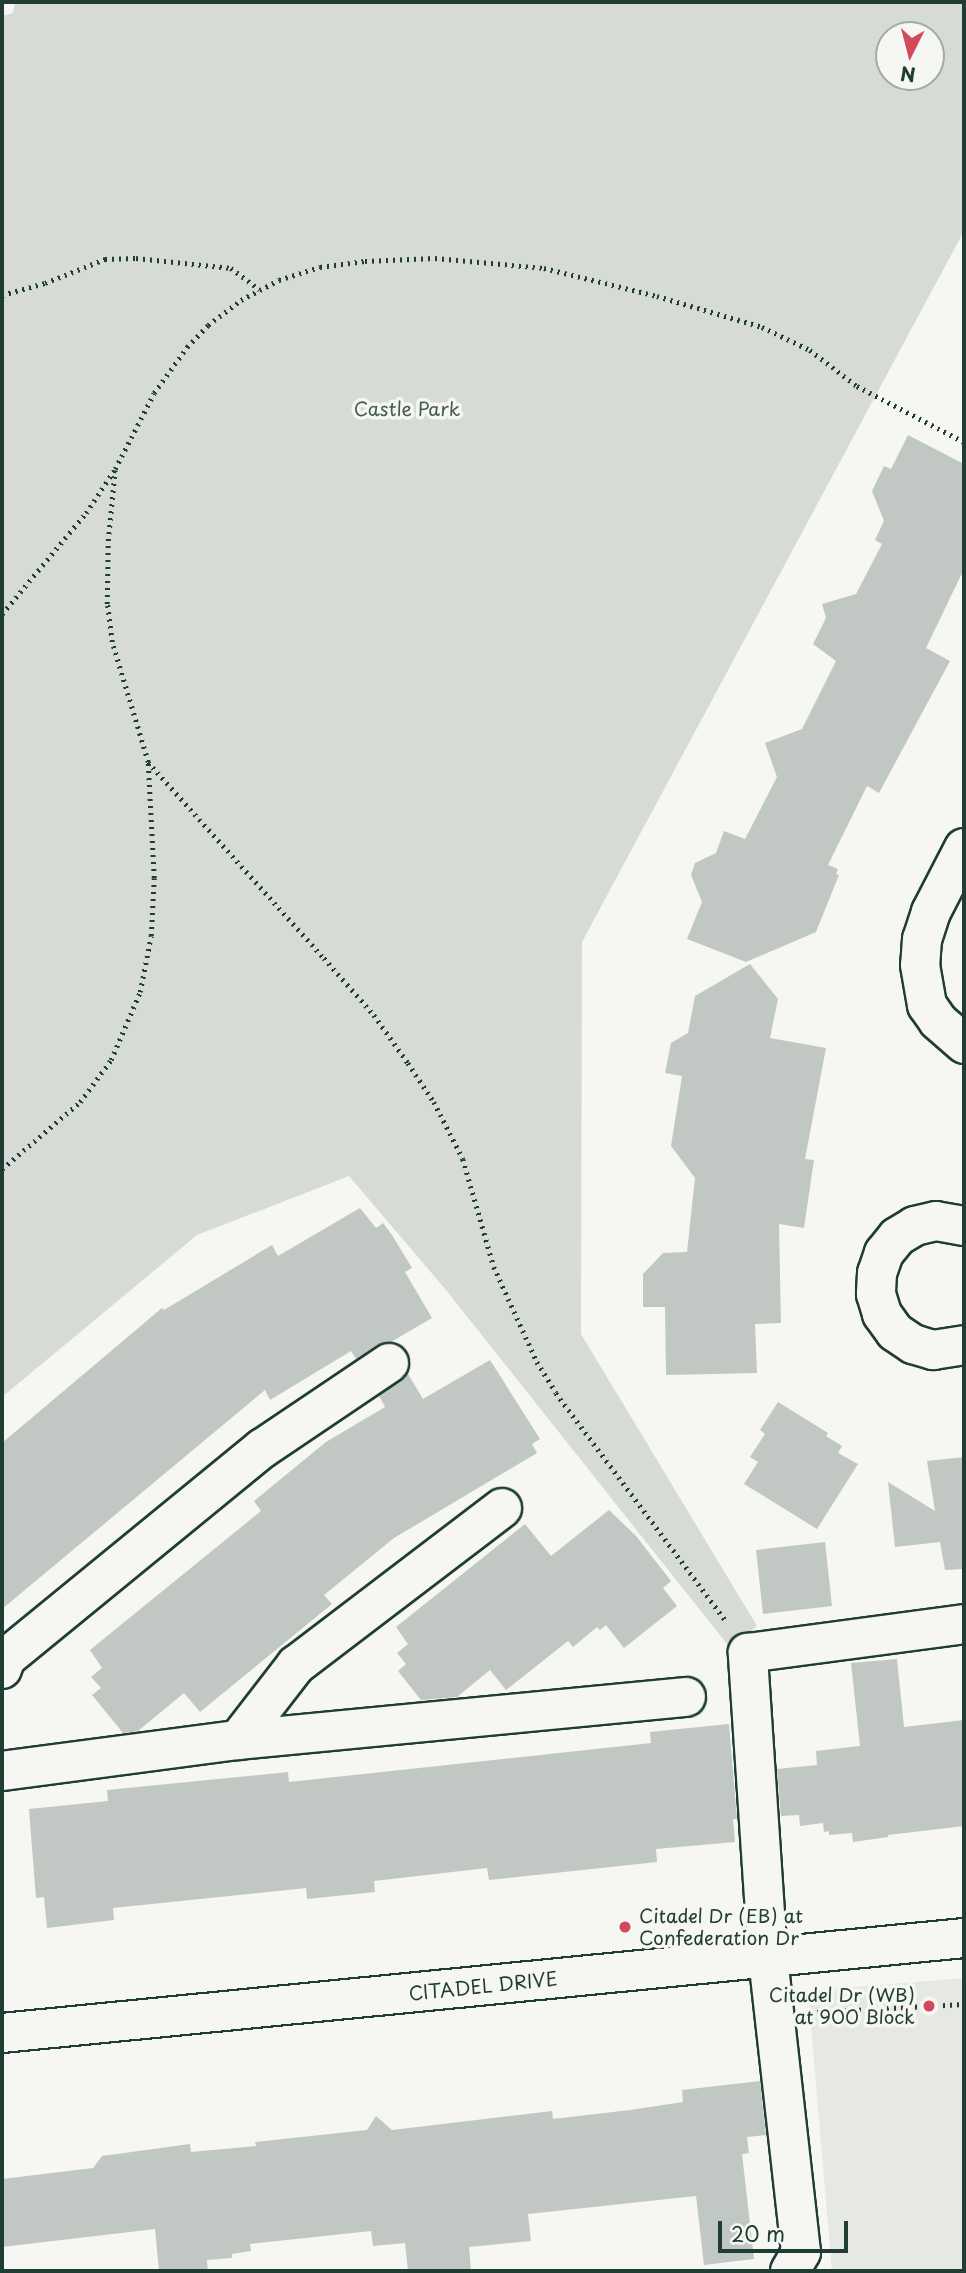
<!DOCTYPE html>
<style>
body{margin:0}
#map{position:relative;width:966px;height:2273px;overflow:hidden;background:#f6f6f2;font-family:"Playpen Sans",sans-serif}
div>[style]{position:absolute}
.built>*{inset:0;background:#e6e8e4}
.green>*{inset:0;background:#d6dbd6}
.building>*{inset:0;background:#c1c8c3}
.path>*{height:4.5px;margin-top:-2.25px;transform-origin:0;background:repeating-linear-gradient(90deg,#1f3d34 0 2px,transparent 0 7px)}
.roads{filter:drop-shadow(2px 0 #1f3d34) drop-shadow(-2px 0 #1f3d34) drop-shadow(0 2px #1f3d34) drop-shadow(0 -2px #1f3d34)}
.minor>*{height:38px;margin:-19px;padding:0 19px;transform-origin:19px;border-radius:19px;background:#f6f6f2}
.dots>*{width:19px;height:19px;translate:-50% -50%;box-sizing:border-box;border:4px solid #f6f6f2;border-radius:50%}
span{translate:-50% -50%;white-space:nowrap;text-align:center;line-height:1.15;-webkit-text-stroke:7px #f6f6f2;paint-order:stroke}
.park-label{font-size:19px;color:#445d54}
.poi-label{font-size:19px;color:#1f3d34}
.left{translate:0 -50%;text-align:left}
.right{translate:-100% -50%;text-align:right}
.street-label{font-size:19px;color:#1f3d34}
.frame{position:absolute;inset:0;border:4px solid #1f3d34;pointer-events:none}
.north{position:absolute;left:875px;top:21px;width:70px;height:70px;box-sizing:border-box;background:#f6f6f2;border:2px solid #a0aca6;border-radius:50%;rotate:186deg;font-size:19px;font-weight:700;line-height:28px;text-align:center;color:#1f3d34}
.north::after{content:'';display:block;margin:auto;width:24px;height:32px;background:#d1495b;clip-path:polygon(50% 0,100% 100%,50% 72%,0 100%)}
.scale{position:absolute;left:718px;top:2221px;width:130px;height:32px;box-sizing:border-box;border:4px solid #1f3d34;border-top:0;padding-left:9px;font-size:21px;line-height:24px;white-space:nowrap;color:#1f3d34;-webkit-text-stroke:5px #f6f6f2;paint-order:stroke}
</style>
<div id="map">
<div class="built">
<i style="clip-path:polygon(964px 1978px,964px 2271px,832px 2271px,808px 1991px)"></i>
</div>
<div class="green">
<i style="clip-path:polygon(evenodd,15px 2px,964px 2px,964px 231px,582px 942px,581px 1334px,757px 1626px,731px 1649px,446px 1290px,349px 1176px,197px 1235px,2px 1397px,2px 16px,13px 13px,15px 2px,889px 35px,931px 35px,931px 77px,889px 77px,889px 35px)"></i>
</div>
<div class="building">
<i style="clip-path:polygon(908px 435px,964px 464px,964px 569px,926px 648px,950px 661px,879px 793px,867px 786px,828px 865px,838px 869px,836px 874px,839px 875px,816px 932px,746px 962px,687px 939px,702px 902px,691px 875px,695px 863px,716px 853px,724px 831px,745px 839px,777px 777px,765px 743px,802px 729px,836px 661px,813px 644px,826px 618px,822px 604px,856px 594px,882px 544px,875px 540px,884px 521px,872px 491px,884px 466px,891px 469px)"></i>
<i style="clip-path:polygon(750px 964px,778px 999px,770px 1038px,826px 1048px,805px 1159px,814px 1160px,804px 1228px,779px 1224px,781px 1323px,755px 1324px,757px 1373px,666px 1375px,665px 1307px,643px 1307px,643px 1274px,663px 1253px,687px 1252px,695px 1178px,671px 1146px,682px 1076px,665px 1073px,671px 1043px,688px 1033px,695px 996px)"></i>
<i style="clip-path:polygon(360px 1208px,376px 1228px,383px 1223px,392px 1235px,412px 1268px,405px 1272px,432px 1318px,391px 1342px,377px 1345px,356px 1359px,351px 1351px,270px 1400px,265px 1390px,2px 1609px,2px 1443px,162px 1308px,164px 1310px,272px 1245px,278px 1256px)"></i>
<i style="clip-path:polygon(490px 1360px,540px 1439px,532px 1444px,537px 1453px,394px 1538px,324px 1595px,332px 1604px,200px 1712px,184px 1693px,138px 1731px,123px 1733px,92px 1695px,101px 1688px,91px 1677px,102px 1668px,90px 1650px,261px 1511px,254px 1501px,326px 1442px,385px 1407px,379px 1396px,408px 1374px,423px 1399px)"></i>
<i style="clip-path:polygon(778px 1402px,828px 1433px,826px 1436px,842px 1446px,838px 1453px,858px 1464px,817px 1529px,744px 1484px,758px 1462px,750px 1457px,765px 1434px,760px 1430px)"></i>
<i style="clip-path:polygon(964px 1457px,964px 1569px,945px 1570px,940px 1542px,895px 1547px,888px 1482px,935px 1511px,927px 1461px)"></i>
<i style="clip-path:polygon(609px 1510px,636px 1536px,671px 1581px,663px 1588px,677px 1606px,624px 1648px,606px 1625px,600px 1630px,597px 1627px,573px 1647px,568px 1641px,506px 1690px,490px 1670px,457px 1697px,421px 1700px,398px 1671px,406px 1664px,397px 1653px,408px 1644px,396px 1627px,525px 1524px,551px 1556px)"></i>
<i style="clip-path:polygon(825px 1542px,832px 1606px,763px 1614px,756px 1550px)"></i>
<i style="clip-path:polygon(897px 1659px,904px 1727px,964px 1720px,964px 1826px,888px 1835px,888px 1837px,853px 1842px,852px 1833px,829px 1835px,829px 1831px,824px 1832px,823px 1823px,800px 1826px,799px 1815px,781px 1816px,777px 1769px,817px 1765px,816px 1751px,860px 1746px,851px 1663px)"></i>
<i style="clip-path:polygon(729px 1724px,737px 1819px,733px 1819px,735px 1842px,656px 1849px,657px 1862px,489px 1880px,487px 1868px,374px 1881px,375px 1892px,307px 1899px,306px 1888px,113px 1908px,114px 1920px,47px 1928px,44px 1897px,36px 1898px,29px 1809px,108px 1801px,107px 1790px,288px 1772px,289px 1782px,651px 1743px,650px 1732px)"></i>
<i style="clip-path:polygon(760px 2081px,766px 2135px,747px 2137px,749px 2153px,742px 2154px,754px 2259px,704px 2265px,696px 2196px,528px 2214px,531px 2241px,469px 2247px,471px 2271px,408px 2271px,405px 2243px,373px 2246px,371px 2231px,250px 2244px,251px 2251px,232px 2254px,232px 2258px,207px 2260px,208px 2271px,159px 2271px,155px 2229px,2px 2247px,2px 2179px,93px 2168px,102px 2156px,190px 2144px,191px 2152px,256px 2146px,255px 2142px,367px 2130px,376px 2116px,392px 2130px,552px 2111px,553px 2119px,630px 2110px,683px 2102px,682px 2090px)"></i>
</div>
<div class="path">
<i style="left:2px;top:295px;width:45px;rotate:-15.6deg"></i>
<i style="left:45px;top:283px;width:65px;rotate:-21.8deg"></i>
<i style="left:105px;top:259px;width:31px;rotate:-2deg"></i>
<i style="left:136px;top:258px;width:96px;rotate:6deg"></i>
<i style="left:231px;top:268px;width:36px;rotate:37deg"></i>
<i style="left:2px;top:614px;width:131px;rotate:-50.3deg"></i>
<i style="left:86px;top:513px;width:53px;rotate:-56.6deg"></i>
<i style="left:115px;top:469px;width:85px;rotate:-62.8deg"></i>
<i style="left:154px;top:393px;width:57px;rotate:-54.3deg"></i>
<i style="left:187px;top:347px;width:30px;rotate:-46deg"></i>
<i style="left:208px;top:325px;width:41px;rotate:-37.1deg"></i>
<i style="left:241px;top:300px;width:43px;rotate:-27.8deg"></i>
<i style="left:279px;top:280px;width:43px;rotate:-17.6deg"></i>
<i style="left:320px;top:267px;width:45px;rotate:-7.6deg"></i>
<i style="left:365px;top:261px;width:70px;rotate:-2.5deg"></i>
<i style="left:435px;top:258px;width:109px;rotate:5.2deg"></i>
<i style="left:544px;top:268px;width:116px;rotate:13.9deg"></i>
<i style="left:657px;top:296px;width:109px;rotate:16.4deg"></i>
<i style="left:762px;top:327px;width:53px;rotate:25.6deg"></i>
<i style="left:810px;top:350px;width:59px;rotate:37.5deg"></i>
<i style="left:857px;top:386px;width:121px;rotate:27.6deg"></i>
<i style="left:148px;top:762px;width:263px;rotate:48.1deg"></i>
<i style="left:324px;top:958px;width:76px;rotate:48.7deg"></i>
<i style="left:374px;top:1015px;width:59px;rotate:54.7deg"></i>
<i style="left:408px;top:1063px;width:47px;rotate:56.3deg"></i>
<i style="left:434px;top:1102px;width:64px;rotate:63deg"></i>
<i style="left:463px;top:1159px;width:112px;rotate:74deg"></i>
<i style="left:494px;top:1267px;width:104px;rotate:65.6deg"></i>
<i style="left:537px;top:1362px;width:36px;rotate:58deg"></i>
<i style="left:556px;top:1393px;width:284px;rotate:53.3deg"></i>
<i style="left:2px;top:1169px;width:103px;rotate:-40.7deg"></i>
<i style="left:80px;top:1102px;width:52px;rotate:-53.6deg"></i>
<i style="left:111px;top:1060px;width:74px;rotate:-66.9deg"></i>
<i style="left:140px;top:992px;width:57px;rotate:-78.9deg"></i>
<i style="left:151px;top:936px;width:58px;rotate:-87deg"></i>
<i style="left:154px;top:878px;width:116px;rotate:-93deg"></i>
<i style="left:148px;top:762px;width:125px;rotate:-106.7deg"></i>
<i style="left:112px;top:642px;width:38px;rotate:-97deg"></i>
<i style="left:107px;top:604px;width:63px;rotate:-89.1deg"></i>
<i style="left:108px;top:541px;width:71px;rotate:-84.4deg"></i>
<i style="left:817px;top:2012px;width:147px;rotate:-3.1deg"></i>
</div>
<div class="roads">
<div class="minor">
<i style="left:964px;top:848px;width:72px;rotate:117.3deg"></i>
<i style="left:931px;top:912px;width:28px;rotate:108deg"></i>
<i style="left:922px;top:939px;width:26px;rotate:94deg"></i>
<i style="left:920px;top:965px;width:41px;rotate:80.1deg"></i>
<i style="left:927px;top:1005px;width:19px;rotate:55deg"></i>
<i style="left:938px;top:1021px;width:35px;rotate:41deg"></i>
<i style="left:964px;top:1226px;width:28px;rotate:-170deg"></i>
<i style="left:936px;top:1221px;width:22px;rotate:167deg"></i>
<i style="left:915px;top:1226px;width:21px;rotate:149deg"></i>
<i style="left:897px;top:1237px;width:21px;rotate:129deg"></i>
<i style="left:884px;top:1253px;width:21px;rotate:109deg"></i>
<i style="left:877px;top:1273px;width:21px;rotate:93deg"></i>
<i style="left:876px;top:1294px;width:21px;rotate:73deg"></i>
<i style="left:882px;top:1314px;width:22px;rotate:54deg"></i>
<i style="left:895px;top:1332px;width:22px;rotate:34deg"></i>
<i style="left:913px;top:1344px;width:21px;rotate:17deg"></i>
<i style="left:933px;top:1350px;width:31px;rotate:-9deg"></i>
<i style="left:2px;top:1669px;width:12px;rotate:-70deg"></i>
<i style="left:6px;top:1658px;width:332px;rotate:-39.3deg"></i>
<i style="left:263px;top:1448px;width:152px;rotate:-34deg"></i>
<i style="left:238px;top:1740px;width:95px;rotate:-52.3deg"></i>
<i style="left:296px;top:1665px;width:259px;rotate:-37.3deg"></i>
<i style="left:2px;top:1771px;width:238px;rotate:-7.5deg"></i>
<i style="left:238px;top:1740px;width:450px;rotate:-5.5deg"></i>
<i style="left:2px;top:2033px;width:967px;rotate:-5.64deg"></i>
<i style="left:790px;top:2271px;width:22px;rotate:-60deg"></i>
<i style="left:801px;top:2252px;width:296px;rotate:-96.4deg"></i>
<i style="left:768px;top:1958px;width:306px;rotate:-93.8deg"></i>
<i style="left:748px;top:1653px;width:218px;rotate:-7.6deg"></i>
</div>
</div>
<div class="dots">
<i style="left:625px;top:1927px;background:#d1495b"></i>
<i style="left:929px;top:2006px;background:#d1495b"></i>
</div>
<div class="park-label">
<span style="left:407px;top:409px">Castle Park</span>
</div>
<div class="poi-label">
<span class="left" style="left:639px;top:1927px">Citadel Dr (EB) at<br>Confederation Dr</span>
<span class="right" style="left:915px;top:2006px">Citadel Dr (WB)<br>at 900 Block</span>
</div>
<div class="street-label">
<span style="left:483px;top:1986px;rotate:-6deg">CITADEL DRIVE</span>
</div>
<div class="frame"></div>
<div class="north">N</div>
<div class="scale">20 m</div>
</div>
